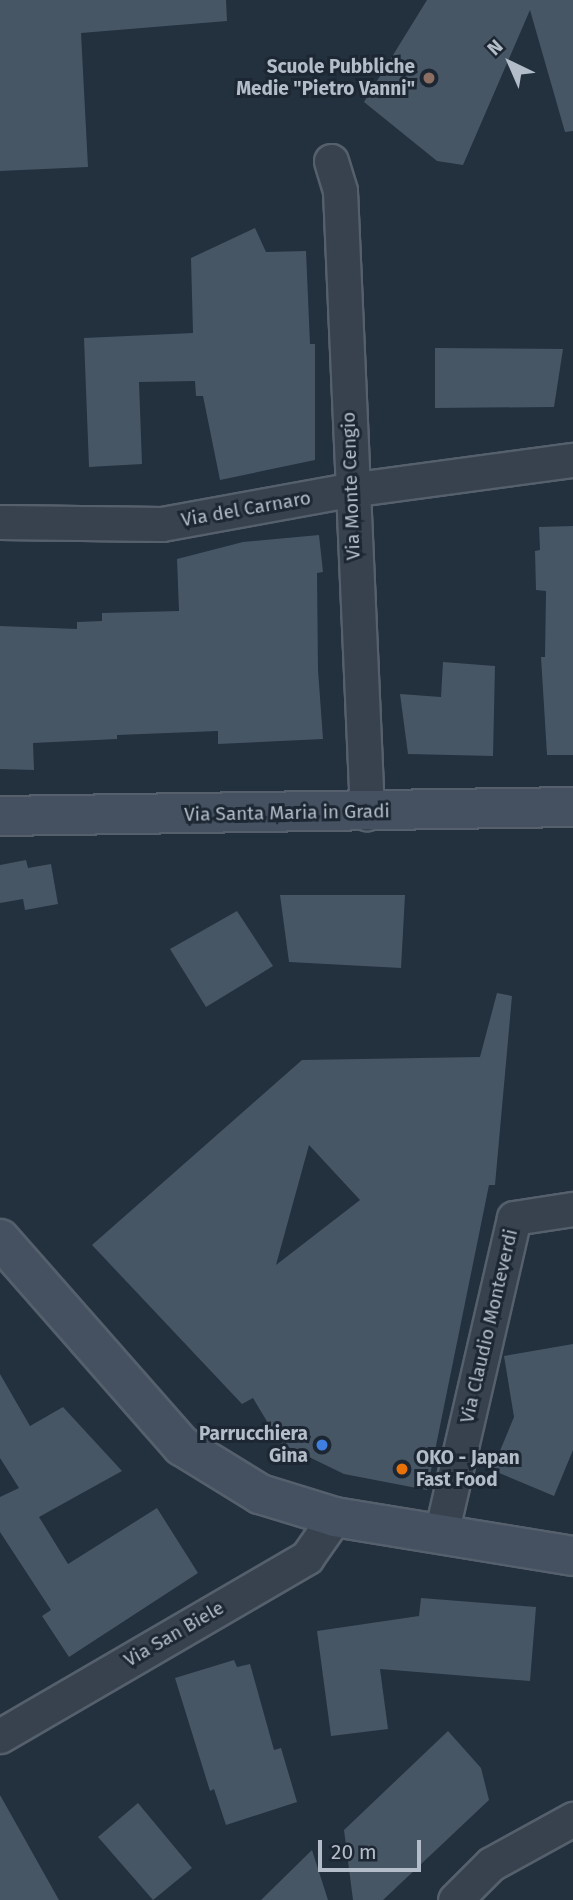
<!DOCTYPE html>
<style>
body{margin:0}
#map{position:relative;width:573px;height:1900px;overflow:hidden;background:#23303e;font-family:"Fira Sans",sans-serif}
div>[style]{position:absolute}
.building>*{inset:0;background:#475664}
.roads{filter:drop-shadow(2px 0 #55606c) drop-shadow(-2px 0 #55606c) drop-shadow(0 2px #55606c) drop-shadow(0 -2px #55606c)}
.street>*{height:33px;margin:-16.5px;padding:0 16.5px;transform-origin:16.5px;border-radius:16.5px;background:#37424e}
.secondary>*{height:38px;margin:-19px;padding:0 19px;transform-origin:19px;border-radius:19px;background:#455161}
.dots>*{width:19px;height:19px;translate:-50% -50%;box-sizing:border-box;border:4px solid #1c2733;border-radius:50%}
span{translate:-50% -50%;white-space:nowrap;text-align:center;line-height:1.15;-webkit-text-stroke:6px #1c2733;paint-order:stroke}
.poi-label{font-size:19px;color:#b3bdc9;font-weight:700}
.right{translate:-100% -50%;text-align:right}
.left{translate:0 -50%;text-align:left}
.street-label{font-size:19px;color:#b3bdc9}
.north{position:absolute;left:475px;top:28px;width:70px;height:70px;-webkit-text-stroke:5px #1c2733;paint-order:stroke;rotate:316deg;font-size:19px;font-weight:700;line-height:28px;text-align:center;color:#b3bdc9}
.north::after{content:'';display:block;margin:auto;width:24px;height:32px;background:#b3bdc9;clip-path:polygon(50% 0,100% 100%,50% 72%,0 100%)}
.scale{position:absolute;left:318px;top:1840px;width:103px;height:32px;box-sizing:border-box;border:4px solid #b3bdc9;border-top:0;padding-left:9px;font-size:21px;line-height:24px;white-space:nowrap;color:#b3bdc9;-webkit-text-stroke:5px #1c2733;paint-order:stroke}
</style>
<div id="map">
<div class="building">
<i style="clip-path:polygon(0 0,226px 0,227px 21px,81px 33px,88px 167px,0 171px)"></i>
<i style="clip-path:polygon(427px 0,573px 0,573px 131px,565px 132px,530px 10px,463px 165px,437px 161px,364px 102px)"></i>
<i style="clip-path:polygon(255px 228px,266px 252px,306px 251px,310px 344px,315px 344px,315px 460px,220px 480px,203px 396px,196px 396px,195px 381px,139px 382px,142px 464px,89px 467px,84px 338px,193px 333px,191px 258px)"></i>
<i style="clip-path:polygon(435px 348px,563px 349px,554px 407px,435px 408px)"></i>
<i style="clip-path:polygon(573px 526px,573px 755px,547px 755px,541px 657px,545px 657px,546px 591px,536px 590px,535px 551px,540px 550px,539px 527px)"></i>
<i style="clip-path:polygon(319px 535px,323px 572px,317px 573px,318px 670px,323px 739px,218px 744px,218px 731px,117px 735px,117px 739px,33px 743px,34px 770px,0 769px,0 626px,77px 629px,77px 622px,102px 621px,102px 613px,179px 611px,177px 559px,243px 542px)"></i>
<i style="clip-path:polygon(443px 662px,495px 666px,493px 756px,408px 754px,400px 694px,441px 697px)"></i>
<i style="clip-path:polygon(26px 860px,28px 868px,51px 864px,58px 904px,25px 910px,23px 899px,0 903px,0 865px)"></i>
<i style="clip-path:polygon(280px 895px,405px 895px,401px 968px,289px 962px)"></i>
<i style="clip-path:polygon(237px 911px,273px 966px,206px 1007px,170px 949px)"></i>
<i style="clip-path:polygon(evenodd,497px 993px,512px 996px,495px 1185px,489px 1185px,427px 1490px,344px 1474px,280px 1443px,253px 1398px,242px 1404px,92px 1245px,302px 1060px,480px 1057px,497px 993px,309px 1145px,360px 1200px,276px 1265px,309px 1145px)"></i>
<i style="clip-path:polygon(573px 1344px,573px 1450px,554px 1496px,492px 1470px,514px 1417px,504px 1356px)"></i>
<i style="clip-path:polygon(0 1374px,30px 1426px,63px 1407px,122px 1471px,39px 1517px,68px 1564px,157px 1508px,198px 1573px,69px 1657px,42px 1616px,51px 1610px,0 1532px,0 1497px,19px 1488px,0 1458px)"></i>
<i style="clip-path:polygon(421px 1598px,536px 1607px,530px 1681px,380px 1669px,388px 1729px,331px 1736px,317px 1631px,419px 1616px)"></i>
<i style="clip-path:polygon(234px 1660px,237px 1667px,250px 1664px,274px 1750px,281px 1748px,297px 1802px,226px 1825px,214px 1789px,210px 1791px,175px 1678px)"></i>
<i style="clip-path:polygon(448px 1731px,481px 1768px,489px 1800px,383px 1900px,353px 1900px,344px 1830px)"></i>
<i style="clip-path:polygon(0 1795px,59px 1900px,0 1900px)"></i>
<i style="clip-path:polygon(138px 1803px,192px 1868px,153px 1900px,98px 1837px)"></i>
<i style="clip-path:polygon(312px 1850px,328px 1900px,261px 1900px)"></i>
</div>
<div class="roads">
<div class="street">
<i style="left:331px;top:161px;width:31px;rotate:73deg"></i>
<i style="left:340px;top:191px;width:623px;rotate:87.51deg"></i>
<i style="left:0;top:522px;width:162px;rotate:0.7deg"></i>
<i style="left:162px;top:524px;width:191px;rotate:-10.3deg"></i>
<i style="left:350px;top:490px;width:225px;rotate:-7.7deg"></i>
<i style="left:441px;top:1534px;width:324px;rotate:-77deg"></i>
<i style="left:514px;top:1218px;width:60px;rotate:-8.7deg"></i>
<i style="left:0;top:1736px;width:355px;rotate:-30.2deg"></i>
<i style="left:307px;top:1557px;width:49px;rotate:-55deg"></i>
<i style="left:455px;top:1900px;width:51px;rotate:-45deg"></i>
<i style="left:491px;top:1864px;width:94px;rotate:-28.8deg"></i>
</div>
<div class="secondary">
<i style="left:0;top:816px;width:573px;rotate:-0.9deg"></i>
<i style="left:0;top:1239px;width:276px;rotate:48.7deg"></i>
<i style="left:182px;top:1446px;width:92px;rotate:31.6deg"></i>
<i style="left:260px;top:1494px;width:78px;rotate:17deg"></i>
<i style="left:335px;top:1517px;width:241px;rotate:9.3deg"></i>
</div>
</div>
<div class="dots">
<i style="left:429px;top:78px;background:#8d6e63"></i>
<i style="left:322px;top:1445px;background:#3f7fe0"></i>
<i style="left:402px;top:1469px;background:#e8710a"></i>
</div>
<div class="poi-label">
<span class="right" style="left:415px;top:78px">Scuole Pubbliche<br>Medie "Pietro Vanni"</span>
<span class="right" style="left:308px;top:1445px">Parrucchiera<br>Gina</span>
<span class="left" style="left:416px;top:1469px">OKO - Japan<br>Fast Food</span>
</div>
<div class="street-label">
<span style="left:351px;top:486px;rotate:-92deg">Via Monte Cengio</span>
<span style="left:246px;top:509px;rotate:-10deg">Via del Carnaro</span>
<span style="left:287px;top:813px;rotate:-1deg">Via Santa Maria in Gradi</span>
<span style="left:489px;top:1326px;rotate:-77deg">Via Claudio Monteverdi</span>
<span style="left:174px;top:1634px;rotate:-30deg">Via San Biele</span>
</div>
<div class="north">N</div>
<div class="scale">20 m</div>
</div>
